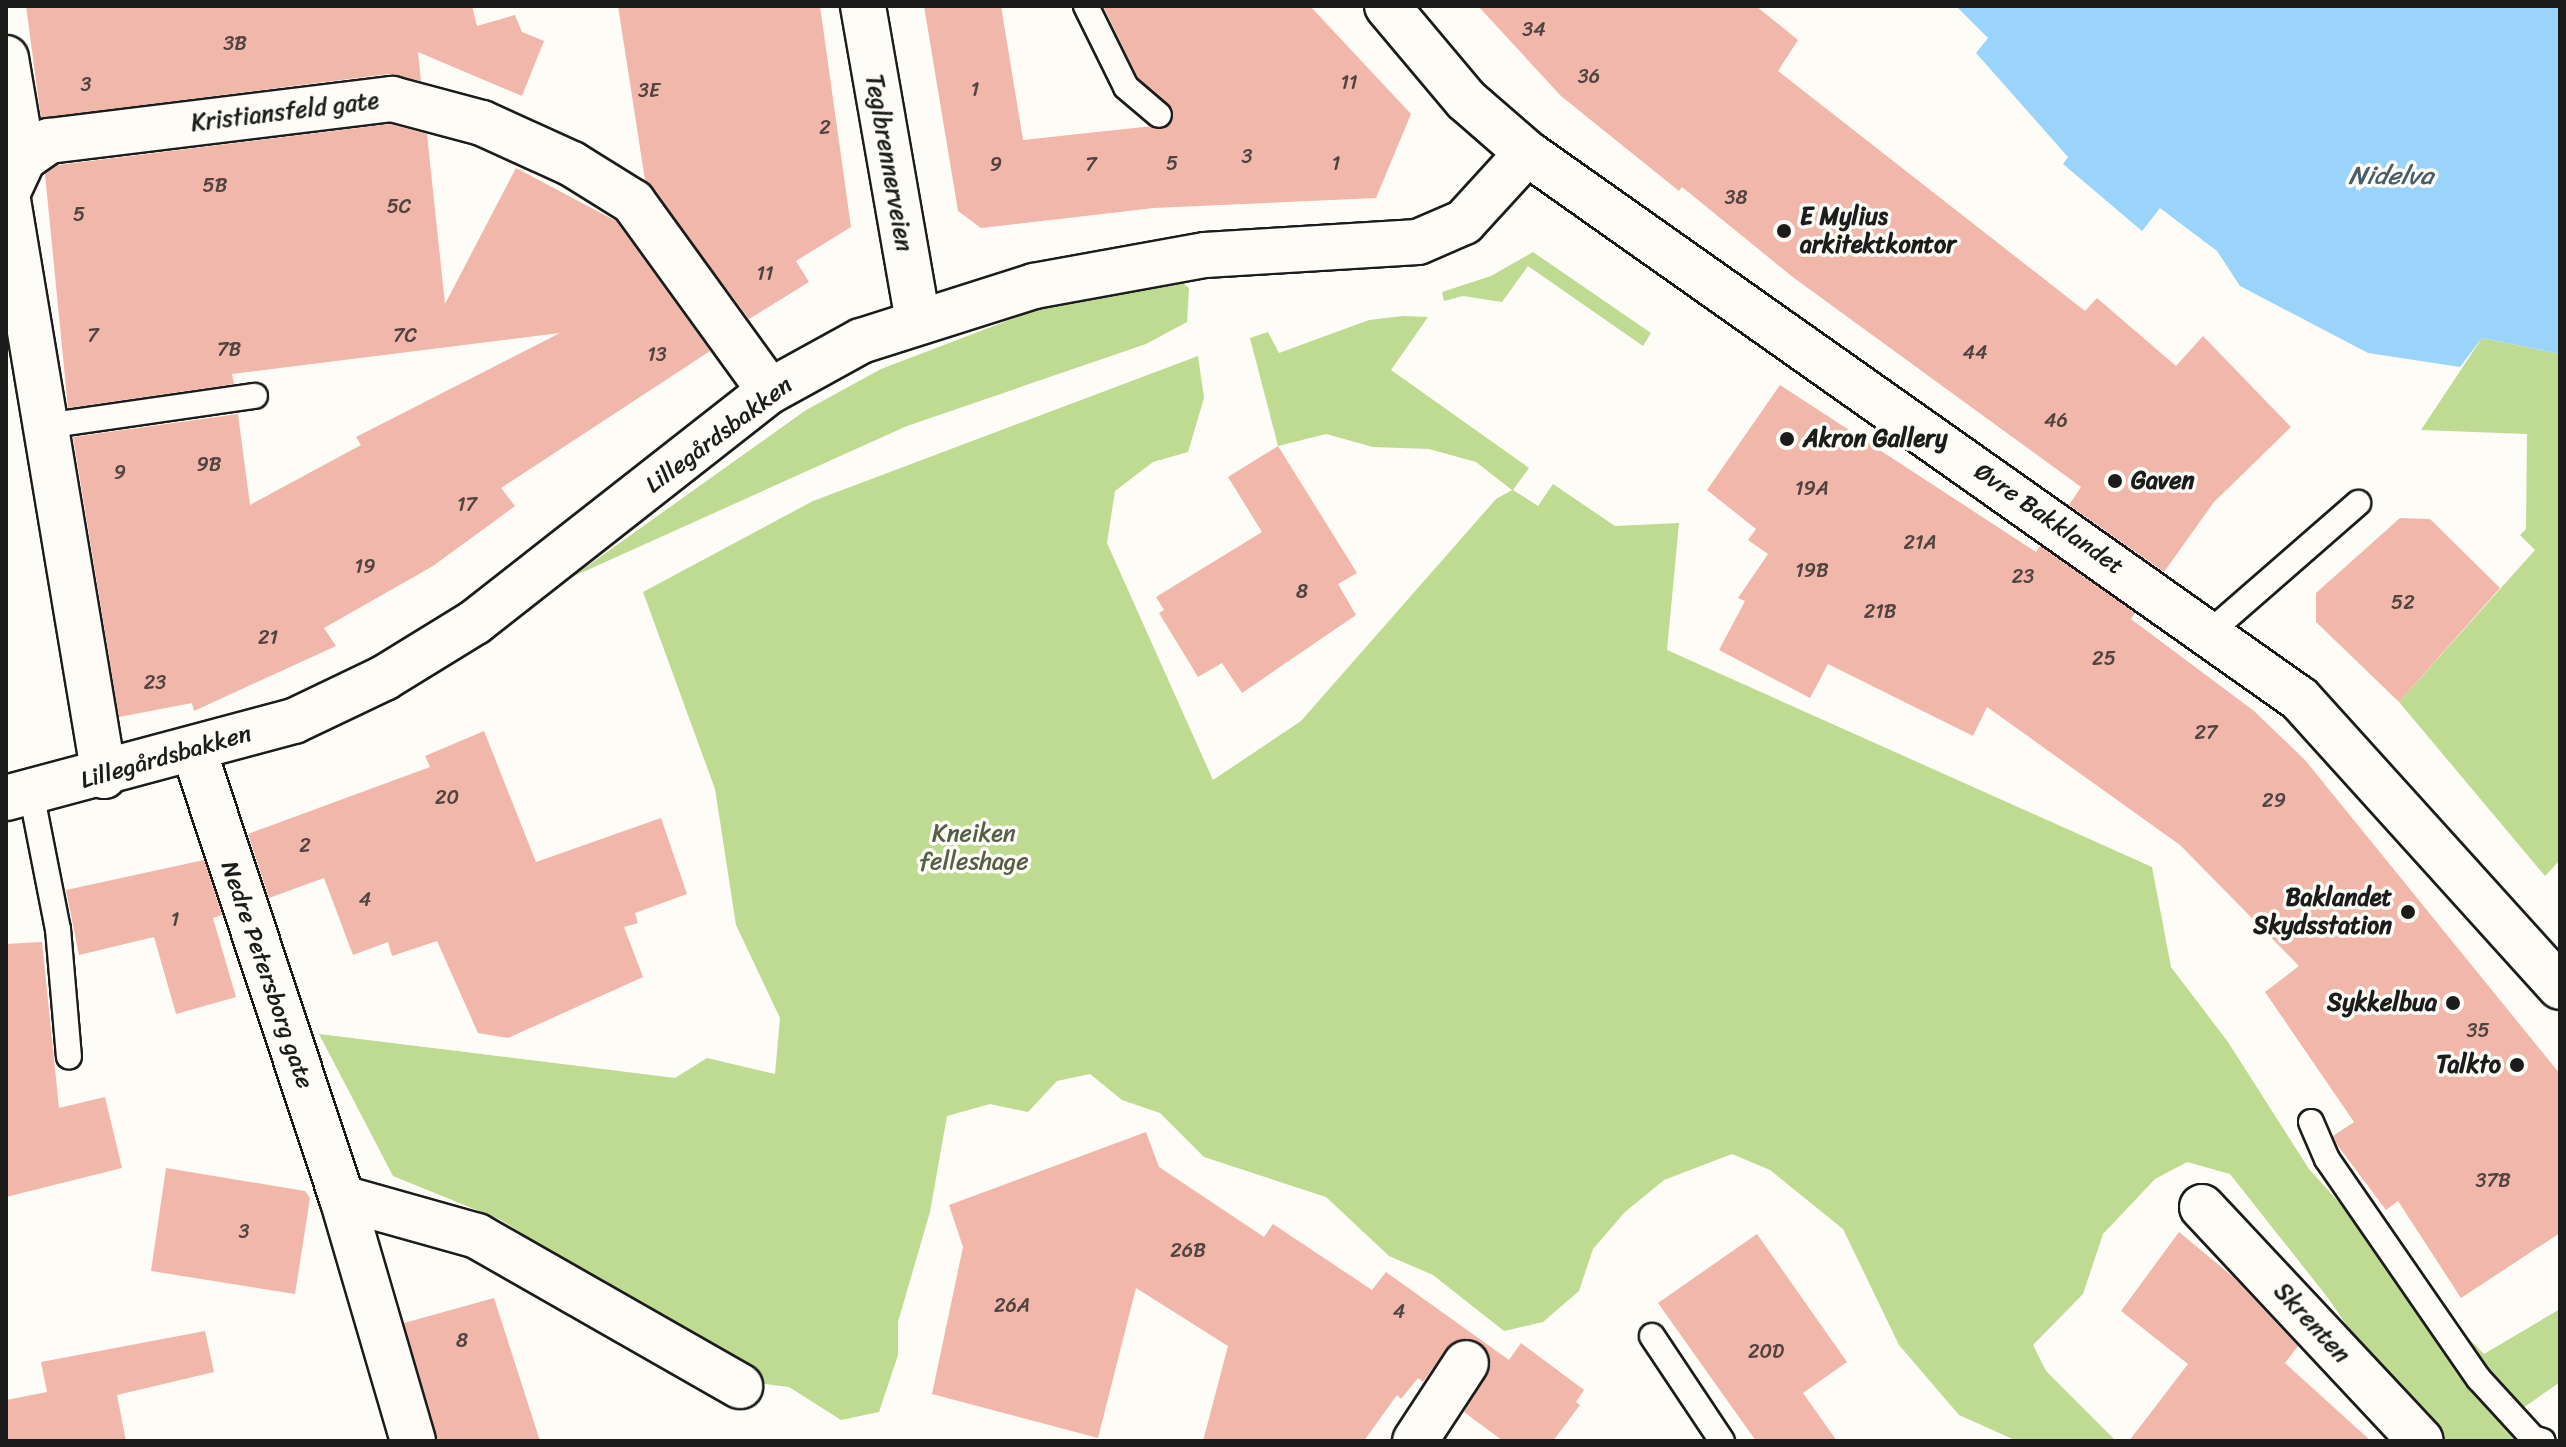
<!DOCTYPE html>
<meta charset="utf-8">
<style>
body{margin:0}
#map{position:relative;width:2566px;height:1447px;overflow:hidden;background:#fdfcf7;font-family:Sriracha,sans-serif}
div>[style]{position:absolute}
.green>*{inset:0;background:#bfdb92}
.water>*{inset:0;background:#9bd4fb}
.building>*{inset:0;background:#f1b7ab}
.roads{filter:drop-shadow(2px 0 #1c1c1c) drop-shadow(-2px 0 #1c1c1c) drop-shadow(0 2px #1c1c1c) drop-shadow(0 -2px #1c1c1c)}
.service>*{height:24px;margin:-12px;padding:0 12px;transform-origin:12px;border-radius:12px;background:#fdfcf7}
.minor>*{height:44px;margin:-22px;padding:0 22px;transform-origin:22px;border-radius:22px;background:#fdfcf7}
.tertiary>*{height:44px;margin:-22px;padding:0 22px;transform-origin:22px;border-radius:22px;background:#fdfcf7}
.dots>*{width:22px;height:22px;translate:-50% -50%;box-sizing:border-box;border:4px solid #fdfcf7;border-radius:50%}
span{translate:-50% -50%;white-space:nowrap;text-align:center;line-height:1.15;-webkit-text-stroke:7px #fdfcf7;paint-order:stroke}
.number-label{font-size:20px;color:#514340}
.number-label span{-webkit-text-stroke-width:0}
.street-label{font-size:24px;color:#1c1c1c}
.poi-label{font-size:24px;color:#1c1c1c;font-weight:700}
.left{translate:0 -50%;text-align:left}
.right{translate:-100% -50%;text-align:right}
.park-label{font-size:24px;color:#555f45}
.water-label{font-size:26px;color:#485c6a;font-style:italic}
.frame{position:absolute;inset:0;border:8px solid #1c1c1c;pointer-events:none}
</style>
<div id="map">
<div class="green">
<i style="clip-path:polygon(1533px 252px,1651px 333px,1643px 346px,1528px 266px,1502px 302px,1463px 296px,1444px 301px,1442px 292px,1491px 276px)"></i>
<i style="clip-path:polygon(1178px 279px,1189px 288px,1187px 322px,1146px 344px,907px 426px,572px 577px,806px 410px,881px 369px,1059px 301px)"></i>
<i style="clip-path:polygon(1403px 316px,1428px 317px,1391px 370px,1529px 468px,1513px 490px,1538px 506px,1553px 484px,1615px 526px,1679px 523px,1667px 650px,2152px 867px,2171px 967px,2228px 1042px,2309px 1169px,2397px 1267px,2484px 1354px,2560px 1309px,2560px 1382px,2523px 1408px,2527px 1441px,2406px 1441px,2378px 1371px,2328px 1298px,2230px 1174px,2187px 1162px,2155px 1179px,2103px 1234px,2083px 1294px,2033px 1345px,2046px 1371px,2116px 1441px,2017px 1441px,1959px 1415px,1899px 1345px,1843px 1229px,1770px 1170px,1732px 1154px,1664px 1180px,1625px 1212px,1593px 1249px,1579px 1291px,1543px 1322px,1504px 1331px,1433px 1275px,1389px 1256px,1326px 1197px,1204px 1157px,1160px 1113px,1122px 1100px,1090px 1074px,1057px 1081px,1028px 1112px,990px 1104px,947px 1116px,930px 1212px,898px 1322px,898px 1355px,879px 1412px,841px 1420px,789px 1387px,758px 1383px,553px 1265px,528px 1237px,501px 1220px,393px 1176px,319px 1034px,675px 1078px,707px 1058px,775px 1074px,780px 1018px,736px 925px,715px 789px,643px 592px,813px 501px,1198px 356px,1204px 398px,1188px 452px,1153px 462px,1115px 491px,1107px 543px,1213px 780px,1301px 721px,1496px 499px,1512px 490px,1476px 462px,1429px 449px,1373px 447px,1326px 434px,1278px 446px,1250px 338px,1268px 332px,1279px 353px,1369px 320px)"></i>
<i style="clip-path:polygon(2482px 338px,2560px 354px,2560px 860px,2545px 876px,2399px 702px,2535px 550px,2520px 535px,2526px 529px,2527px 434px,2421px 430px)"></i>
</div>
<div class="water">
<i style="clip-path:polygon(1956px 6px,2560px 6px,2560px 354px,2482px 338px,2460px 367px,2368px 353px,2240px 286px,2217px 251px,2160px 208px,2142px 231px,2063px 164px,2068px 157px,1976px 53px,1988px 38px)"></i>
</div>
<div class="building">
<i style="clip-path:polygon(26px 6px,472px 6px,477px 26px,515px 15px,522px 32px,544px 41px,522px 96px,418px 52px,421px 81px,389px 74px,41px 118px)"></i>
<i style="clip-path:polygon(618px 6px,820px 6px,851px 227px,796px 261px,809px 282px,749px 319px,645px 180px)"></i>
<i style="clip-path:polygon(924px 6px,1001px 6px,1023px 140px,1171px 124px,1173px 109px,1138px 78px,1103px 6px,1310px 6px,1411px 114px,1376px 198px,1154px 208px,981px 228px,958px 211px)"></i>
<i style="clip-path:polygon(1478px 6px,1756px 6px,1798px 40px,1778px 71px,2085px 311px,2097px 298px,2176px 366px,2203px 336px,2291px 427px,2214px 502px,2164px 572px,2069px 505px,2081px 487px,1794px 278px,1682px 187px,1679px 191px,1561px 96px)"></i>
<i style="clip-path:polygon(390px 124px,427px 134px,445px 304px,516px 168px,616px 221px,710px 351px,501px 488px,515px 506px,433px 566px,324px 628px,336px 646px,194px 711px,192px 703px,119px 717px,73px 437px,238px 414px,250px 505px,361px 445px,356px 437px,560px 333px,232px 374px,234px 384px,68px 408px,45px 174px,58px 165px)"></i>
<i style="clip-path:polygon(1780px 385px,2036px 552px,2040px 546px,2135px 613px,2131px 619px,2254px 711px,2305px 760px,2560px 1074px,2560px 1233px,2461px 1298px,2398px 1201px,2386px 1210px,2338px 1146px,2333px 1136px,2354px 1122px,2265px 992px,2299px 966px,2180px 845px,1987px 707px,1973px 736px,1828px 664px,1810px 698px,1719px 650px,1745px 601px,1738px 598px,1768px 554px,1748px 540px,1756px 529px,1707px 490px)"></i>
<i style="clip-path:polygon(1278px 446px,1357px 573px,1338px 584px,1356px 615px,1242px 693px,1222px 663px,1198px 677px,1159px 613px,1164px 610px,1156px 597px,1262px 532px,1228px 477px)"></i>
<i style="clip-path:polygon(2400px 518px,2430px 519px,2500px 588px,2399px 702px,2316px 622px,2316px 593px)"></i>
<i style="clip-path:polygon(484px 731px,536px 862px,661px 818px,687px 894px,635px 913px,638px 923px,624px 927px,643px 977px,508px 1038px,478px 1033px,437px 941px,392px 956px,388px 942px,353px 955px,324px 878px,269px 898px,248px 834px,430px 767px,425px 756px)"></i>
<i style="clip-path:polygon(204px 860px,222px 915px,213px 918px,236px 997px,176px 1014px,154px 937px,79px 955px,66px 890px)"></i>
<i style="clip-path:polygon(42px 942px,59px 1108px,105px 1097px,122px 1168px,6px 1197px,6px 944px)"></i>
<i style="clip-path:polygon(1146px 1132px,1159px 1167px,1264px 1237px,1273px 1224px,1372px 1290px,1386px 1272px,1509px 1360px,1521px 1343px,1584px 1390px,1576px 1402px,1580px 1405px,1553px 1441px,1503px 1441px,1464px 1412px,1491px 1364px,1480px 1343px,1467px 1338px,1446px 1349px,1423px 1382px,1418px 1378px,1401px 1399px,1397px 1395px,1364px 1441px,1203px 1441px,1228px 1346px,1136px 1288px,1098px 1438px,932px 1394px,963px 1247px,949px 1205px)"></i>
<i style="clip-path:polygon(166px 1168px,305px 1191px,310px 1198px,295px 1294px,151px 1271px)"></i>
<i style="clip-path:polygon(2179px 1232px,2232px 1276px,2298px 1346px,2285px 1363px,2371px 1441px,2129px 1441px,2188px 1364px,2121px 1311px)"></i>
<i style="clip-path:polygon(1757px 1234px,1847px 1362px,1803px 1393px,1837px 1441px,1756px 1441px,1658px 1303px)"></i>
<i style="clip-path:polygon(494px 1298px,540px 1441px,437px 1441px,404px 1323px)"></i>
<i style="clip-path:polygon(205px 1331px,214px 1372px,117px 1395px,126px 1441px,6px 1441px,6px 1400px,47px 1392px,41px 1362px)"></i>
</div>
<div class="roads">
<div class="service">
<i style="left:1086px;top:6px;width:90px;rotate:63.7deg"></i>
<i style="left:1126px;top:87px;width:43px;rotate:40.3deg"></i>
<i style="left:46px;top:426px;width:211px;rotate:-8.2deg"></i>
<i style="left:2209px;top:633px;width:198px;rotate:-41.1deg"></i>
<i style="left:31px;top:792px;width:140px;rotate:78.9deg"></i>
<i style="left:58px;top:929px;width:128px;rotate:85.1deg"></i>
<i style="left:2311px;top:1122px;width:40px;rotate:66.6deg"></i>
<i style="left:2327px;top:1159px;width:267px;rotate:55.4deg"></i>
<i style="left:2479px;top:1379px;width:80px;rotate:47.5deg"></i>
<i style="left:2533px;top:1438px;width:10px;rotate:17deg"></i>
<i style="left:1652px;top:1336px;width:126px;rotate:56.3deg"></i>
</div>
<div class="minor">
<i style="left:863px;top:6px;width:319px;rotate:80.1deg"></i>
<i style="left:1387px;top:6px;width:123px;rotate:50deg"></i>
<i style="left:1466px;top:100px;width:81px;rotate:41deg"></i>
<i style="left:6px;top:58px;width:102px;rotate:80.4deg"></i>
<i style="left:194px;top:751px;width:471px;rotate:71.7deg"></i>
<i style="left:342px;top:1198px;width:253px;rotate:73.7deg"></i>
<i style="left:104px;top:776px;width:590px;rotate:-99.46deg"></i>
<i style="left:7px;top:194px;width:38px;rotate:-65deg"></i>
<i style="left:23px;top:159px;width:32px;rotate:-35deg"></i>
<i style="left:49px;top:141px;width:346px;rotate:-7deg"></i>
<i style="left:392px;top:99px;width:93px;rotate:14.9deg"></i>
<i style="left:482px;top:123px;width:99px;rotate:24.5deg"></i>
<i style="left:572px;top:164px;width:72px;rotate:31.9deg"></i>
<i style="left:633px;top:202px;width:233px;rotate:54.1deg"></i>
<i style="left:342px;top:1198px;width:140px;rotate:15.7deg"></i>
<i style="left:477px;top:1236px;width:303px;rotate:29.7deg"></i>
<i style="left:2202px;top:1207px;width:320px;rotate:46.9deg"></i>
<i style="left:1415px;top:1441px;width:93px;rotate:-56.8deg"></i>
</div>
<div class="tertiary">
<i style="left:6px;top:798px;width:298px;rotate:-15deg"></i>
<i style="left:294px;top:721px;width:100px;rotate:-25.5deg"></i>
<i style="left:384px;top:678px;width:107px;rotate:-31.6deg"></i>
<i style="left:475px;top:622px;width:375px;rotate:-38.1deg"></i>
<i style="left:770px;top:391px;width:104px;rotate:-28.8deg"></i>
<i style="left:861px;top:341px;width:182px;rotate:-17.6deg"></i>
<i style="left:1034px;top:286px;width:174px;rotate:-10.3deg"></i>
<i style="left:1205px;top:255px;width:213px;rotate:-3.5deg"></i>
<i style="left:1418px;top:242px;width:50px;rotate:-23.5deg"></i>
<i style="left:1464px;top:222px;width:93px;rotate:-47.6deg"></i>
<i style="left:1527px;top:153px;width:946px;rotate:35.24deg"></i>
<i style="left:2300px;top:699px;width:388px;rotate:47.9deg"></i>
</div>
</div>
<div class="dots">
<i style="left:1784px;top:231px;background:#1c1c1c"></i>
<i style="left:1787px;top:439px;background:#1c1c1c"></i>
<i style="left:2115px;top:481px;background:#1c1c1c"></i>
<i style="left:2408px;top:912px;background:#1c1c1c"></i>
<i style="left:2453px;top:1003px;background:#1c1c1c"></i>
<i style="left:2517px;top:1065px;background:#1c1c1c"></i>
</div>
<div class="number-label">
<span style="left:1534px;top:29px">34</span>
<span style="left:235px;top:43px">3B</span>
<span style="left:1589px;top:76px">36</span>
<span style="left:1349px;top:82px">11</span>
<span style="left:86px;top:84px">3</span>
<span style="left:975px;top:89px">1</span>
<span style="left:649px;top:90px">3E</span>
<span style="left:825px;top:127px">2</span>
<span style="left:1247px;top:156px">3</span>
<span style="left:1172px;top:163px">5</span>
<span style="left:1336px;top:163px">1</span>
<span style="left:996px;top:164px">9</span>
<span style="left:1091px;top:164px">7</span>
<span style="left:215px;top:185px">5B</span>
<span style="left:1736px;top:197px">38</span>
<span style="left:399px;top:206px">5C</span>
<span style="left:79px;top:214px">5</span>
<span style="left:765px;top:273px">11</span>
<span style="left:93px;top:335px">7</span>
<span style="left:405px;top:335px">7C</span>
<span style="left:229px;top:349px">7B</span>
<span style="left:1975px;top:352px">44</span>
<span style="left:657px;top:354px">13</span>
<span style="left:2056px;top:420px">46</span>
<span style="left:209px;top:464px">9B</span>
<span style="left:120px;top:472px">9</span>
<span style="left:1812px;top:488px">19A</span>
<span style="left:467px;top:504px">17</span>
<span style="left:1920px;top:542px">21A</span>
<span style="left:365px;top:566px">19</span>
<span style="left:1812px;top:570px">19B</span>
<span style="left:2023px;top:576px">23</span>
<span style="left:1302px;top:591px">8</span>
<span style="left:2403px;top:602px">52</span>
<span style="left:1880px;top:611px">21B</span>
<span style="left:268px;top:637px">21</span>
<span style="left:2104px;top:658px">25</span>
<span style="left:155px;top:682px">23</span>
<span style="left:2206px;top:732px">27</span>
<span style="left:447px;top:797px">20</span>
<span style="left:2274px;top:800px">29</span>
<span style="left:305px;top:845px">2</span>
<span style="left:365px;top:899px">4</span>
<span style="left:175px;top:919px">1</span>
<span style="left:2478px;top:1030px">35</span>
<span style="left:2493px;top:1180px">37B</span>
<span style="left:244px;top:1231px">3</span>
<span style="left:1188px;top:1250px">26B</span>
<span style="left:1012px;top:1305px">26A</span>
<span style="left:1399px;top:1311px">4</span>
<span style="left:462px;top:1340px">8</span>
<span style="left:1766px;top:1351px">20D</span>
</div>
<div class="street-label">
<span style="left:285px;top:112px;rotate:-7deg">Kristiansfeld gate</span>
<span style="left:889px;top:163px;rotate:80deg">Teglbrennerveien</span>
<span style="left:719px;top:435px;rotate:-37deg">Lillegårdsbakken</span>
<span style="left:2049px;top:519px;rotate:35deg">Øvre Bakklandet</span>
<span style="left:166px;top:757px;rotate:-16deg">Lillegårdsbakken</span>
<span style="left:267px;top:975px;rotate:71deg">Nedre Petersborg gate</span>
<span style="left:2312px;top:1323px;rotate:47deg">Skrenten</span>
</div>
<div class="poi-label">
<span class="left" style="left:1800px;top:231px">E Mylius<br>arkitektkontor</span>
<span class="left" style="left:1803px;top:439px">Akron Gallery</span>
<span class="left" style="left:2131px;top:481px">Gaven</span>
<span class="right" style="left:2392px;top:912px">Baklandet<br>Skydsstation</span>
<span class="right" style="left:2437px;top:1003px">Sykkelbua</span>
<span class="right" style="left:2501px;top:1065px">Talkto</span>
</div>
<div class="park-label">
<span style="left:974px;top:848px">Kneiken<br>felleshage</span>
</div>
<div class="water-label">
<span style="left:2391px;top:176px">Nidelva</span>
</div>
<div class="frame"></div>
</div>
